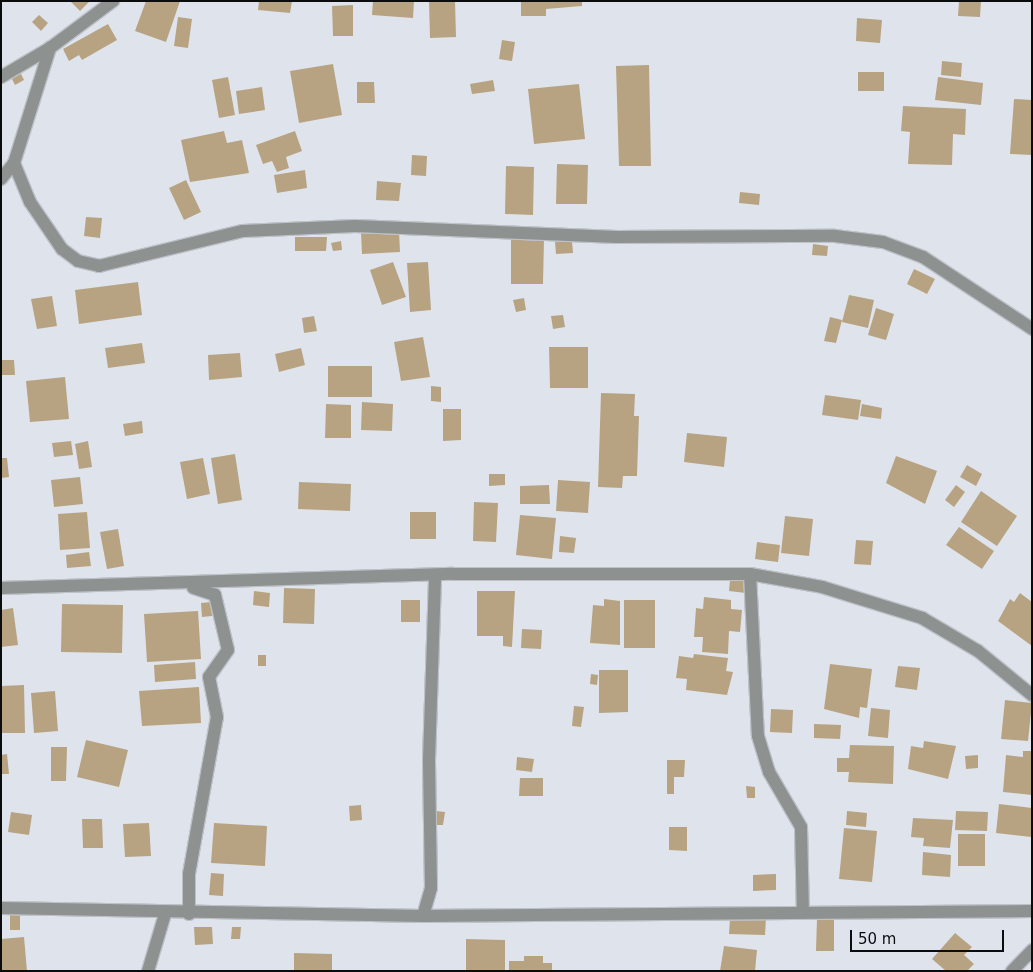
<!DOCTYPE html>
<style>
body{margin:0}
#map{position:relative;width:1033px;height:972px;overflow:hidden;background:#dfe4ec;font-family:"DejaVu Sans",sans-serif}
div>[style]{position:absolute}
.building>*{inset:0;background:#b7a382}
.roads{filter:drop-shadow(1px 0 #bdc1c8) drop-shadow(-1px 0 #bdc1c8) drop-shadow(0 1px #bdc1c8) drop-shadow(0 -1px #bdc1c8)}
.street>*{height:12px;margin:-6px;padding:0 6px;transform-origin:6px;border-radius:6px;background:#8d918f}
span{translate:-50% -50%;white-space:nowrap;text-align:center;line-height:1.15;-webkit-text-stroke:4px #dfe4ec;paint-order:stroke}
.frame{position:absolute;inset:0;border:2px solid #0a0c0e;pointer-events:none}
.scale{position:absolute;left:850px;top:930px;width:154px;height:22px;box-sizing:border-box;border:2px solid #0a0c0e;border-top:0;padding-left:6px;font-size:15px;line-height:18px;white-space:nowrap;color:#0a0c0e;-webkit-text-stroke:4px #dfe4ec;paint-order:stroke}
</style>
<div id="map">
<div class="building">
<i style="clip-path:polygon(70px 1px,90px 1px,80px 11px)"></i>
<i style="clip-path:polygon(146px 1px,180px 1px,166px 42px,135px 31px)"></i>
<i style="clip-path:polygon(259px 1px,292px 1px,290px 13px,258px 10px)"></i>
<i style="clip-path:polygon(373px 1px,414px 1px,413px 18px,372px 15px)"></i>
<i style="clip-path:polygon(429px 1px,455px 1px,456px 37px,430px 38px)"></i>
<i style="clip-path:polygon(521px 1px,582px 1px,582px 6px,546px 9px,546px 16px,521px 16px)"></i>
<i style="clip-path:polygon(959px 1px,981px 1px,980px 17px,958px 16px)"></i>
<i style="clip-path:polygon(353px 5px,353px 36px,333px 36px,332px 6px)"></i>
<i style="clip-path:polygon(39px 15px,48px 23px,41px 31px,32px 22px)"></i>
<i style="clip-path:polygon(178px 17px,192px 19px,188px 48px,174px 46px)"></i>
<i style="clip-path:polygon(857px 18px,882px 20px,880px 43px,856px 41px)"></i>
<i style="clip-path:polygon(108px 24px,117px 40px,82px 60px,79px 55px,69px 61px,63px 49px)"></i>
<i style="clip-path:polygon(502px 40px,515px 42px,512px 61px,499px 59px)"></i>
<i style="clip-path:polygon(942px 61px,962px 63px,961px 77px,941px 75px)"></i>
<i style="clip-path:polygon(333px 64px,342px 115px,299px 123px,290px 71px)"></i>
<i style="clip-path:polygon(649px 65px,651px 166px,619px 166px,616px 66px)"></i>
<i style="clip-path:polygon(20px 72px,24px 80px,15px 85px,11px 77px)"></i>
<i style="clip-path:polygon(858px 72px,884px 72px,884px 91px,858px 91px)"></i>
<i style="clip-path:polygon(228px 77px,235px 115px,219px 118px,212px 80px)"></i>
<i style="clip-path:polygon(938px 77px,983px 83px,981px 105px,935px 100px)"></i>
<i style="clip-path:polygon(493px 80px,495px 91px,472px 94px,470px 84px)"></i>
<i style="clip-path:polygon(357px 82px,374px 82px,375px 103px,357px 103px)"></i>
<i style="clip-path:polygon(579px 84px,585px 139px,534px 144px,528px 89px)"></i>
<i style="clip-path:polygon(262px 87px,265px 110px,239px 114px,236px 91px)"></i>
<i style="clip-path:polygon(1014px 99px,1032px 100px,1032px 155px,1010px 154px)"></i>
<i style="clip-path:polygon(903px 106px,966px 109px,965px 135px,953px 134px,952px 165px,908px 164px,910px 132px,901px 131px)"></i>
<i style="clip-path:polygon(224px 131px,227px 143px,242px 140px,249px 173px,190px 182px,181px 140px)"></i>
<i style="clip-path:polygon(295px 131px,302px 151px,286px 157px,289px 168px,277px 172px,272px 161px,263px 164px,256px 145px)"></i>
<i style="clip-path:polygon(412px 155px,427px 156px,426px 176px,411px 175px)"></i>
<i style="clip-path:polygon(557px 164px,588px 165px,587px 204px,556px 204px)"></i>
<i style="clip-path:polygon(506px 166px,534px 167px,533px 215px,505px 214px)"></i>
<i style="clip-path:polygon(305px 170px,307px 188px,277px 193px,274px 175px)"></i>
<i style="clip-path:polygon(186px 180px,201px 212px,184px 220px,169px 188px)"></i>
<i style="clip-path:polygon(377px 181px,401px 183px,399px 201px,376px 200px)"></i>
<i style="clip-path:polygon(740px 192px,760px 194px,759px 205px,739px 203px)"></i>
<i style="clip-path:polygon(86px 217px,102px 218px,100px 238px,84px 236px)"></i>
<i style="clip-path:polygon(399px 231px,400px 252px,362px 254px,361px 232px)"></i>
<i style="clip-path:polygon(295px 237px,327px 237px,326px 251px,295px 251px)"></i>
<i style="clip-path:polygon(511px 238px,544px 239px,543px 284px,511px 284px)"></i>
<i style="clip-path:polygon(341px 241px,342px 250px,333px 251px,331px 243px)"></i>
<i style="clip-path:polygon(572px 241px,573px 253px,556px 254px,555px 242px)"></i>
<i style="clip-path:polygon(813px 244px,828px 246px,827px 256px,812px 255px)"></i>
<i style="clip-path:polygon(393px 262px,406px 297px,382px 305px,370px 270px)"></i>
<i style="clip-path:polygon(428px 262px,431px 310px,410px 312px,407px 263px)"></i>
<i style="clip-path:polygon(914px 269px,935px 279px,927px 294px,907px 284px)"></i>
<i style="clip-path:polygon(138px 282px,142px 315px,79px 324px,75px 290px)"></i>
<i style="clip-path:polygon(849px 295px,874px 300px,868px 328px,842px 322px)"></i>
<i style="clip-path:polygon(52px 296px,57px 326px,37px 329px,31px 299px)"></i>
<i style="clip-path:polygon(524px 298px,526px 310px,516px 312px,513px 300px)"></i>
<i style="clip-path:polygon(876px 308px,894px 314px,886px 340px,868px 335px)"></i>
<i style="clip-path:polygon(563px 315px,565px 327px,553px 329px,551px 316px)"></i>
<i style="clip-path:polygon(314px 316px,317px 331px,304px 333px,302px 318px)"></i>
<i style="clip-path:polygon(830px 317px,842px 320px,836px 343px,824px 341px)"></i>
<i style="clip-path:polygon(423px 337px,430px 377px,401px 381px,394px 342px)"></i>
<i style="clip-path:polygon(142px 343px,145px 363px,108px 368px,105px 348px)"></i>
<i style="clip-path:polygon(549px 347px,588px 347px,588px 388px,550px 388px)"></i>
<i style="clip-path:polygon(301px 348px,305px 365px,279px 372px,275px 354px)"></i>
<i style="clip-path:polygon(240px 353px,242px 377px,209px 380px,208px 355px)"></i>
<i style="clip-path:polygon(1px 360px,14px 360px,15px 375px,1px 375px)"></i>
<i style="clip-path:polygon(328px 366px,372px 366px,372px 397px,328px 397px)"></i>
<i style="clip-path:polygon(65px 377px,69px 419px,30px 422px,26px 381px)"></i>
<i style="clip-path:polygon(431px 386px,441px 387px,441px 402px,431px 401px)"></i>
<i style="clip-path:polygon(601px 393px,635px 394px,634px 416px,639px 416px,637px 476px,623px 476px,622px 488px,598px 487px)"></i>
<i style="clip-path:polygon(825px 395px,861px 400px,858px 420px,822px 415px)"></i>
<i style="clip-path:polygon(362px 402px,393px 404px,392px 431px,361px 430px)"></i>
<i style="clip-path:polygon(326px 404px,351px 405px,351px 438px,325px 438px)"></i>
<i style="clip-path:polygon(862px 404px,882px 408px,881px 419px,860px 416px)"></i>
<i style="clip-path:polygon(443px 409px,461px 409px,461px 440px,443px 441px)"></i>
<i style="clip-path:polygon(142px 421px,143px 433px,125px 436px,123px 424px)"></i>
<i style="clip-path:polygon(687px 433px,727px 437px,724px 467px,684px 462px)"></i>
<i style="clip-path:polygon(71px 441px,73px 455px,54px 457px,52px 443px)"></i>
<i style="clip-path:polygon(88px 441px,92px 467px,79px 469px,75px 444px)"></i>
<i style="clip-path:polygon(235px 454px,242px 500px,218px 504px,211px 458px)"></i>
<i style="clip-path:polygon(896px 456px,937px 471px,925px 504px,886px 483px)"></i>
<i style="clip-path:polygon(1px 458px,7px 458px,9px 477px,1px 478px)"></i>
<i style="clip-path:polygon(203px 458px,210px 494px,187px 499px,180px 462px)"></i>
<i style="clip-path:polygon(967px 465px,982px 474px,976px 486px,960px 477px)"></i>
<i style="clip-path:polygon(489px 474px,505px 474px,505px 485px,489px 486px)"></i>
<i style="clip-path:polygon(80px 477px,83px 504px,54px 507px,51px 480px)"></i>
<i style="clip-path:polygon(558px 480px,590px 482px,588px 513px,556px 511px)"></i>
<i style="clip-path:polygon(299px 482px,351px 484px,350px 511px,298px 509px)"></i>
<i style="clip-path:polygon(549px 485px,550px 504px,520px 504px,520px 486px)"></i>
<i style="clip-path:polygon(956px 485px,965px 492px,954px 507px,945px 500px)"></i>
<i style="clip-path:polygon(981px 491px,1017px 516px,997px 546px,961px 522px)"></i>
<i style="clip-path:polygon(474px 502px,498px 503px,496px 542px,473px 541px)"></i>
<i style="clip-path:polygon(87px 512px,90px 548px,60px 550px,58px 514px)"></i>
<i style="clip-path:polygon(410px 512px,436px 512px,436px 539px,410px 539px)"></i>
<i style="clip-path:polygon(520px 515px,556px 518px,552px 559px,516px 555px)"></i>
<i style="clip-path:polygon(785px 516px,813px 519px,809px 556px,781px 553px)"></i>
<i style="clip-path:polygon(959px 527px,994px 551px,982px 569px,946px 545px)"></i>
<i style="clip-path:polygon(118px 529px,124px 566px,107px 569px,100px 532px)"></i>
<i style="clip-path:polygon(560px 536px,576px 538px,574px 553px,559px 552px)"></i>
<i style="clip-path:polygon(856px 540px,873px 541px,871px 565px,854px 564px)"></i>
<i style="clip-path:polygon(757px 542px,780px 545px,778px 562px,755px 559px)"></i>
<i style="clip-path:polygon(89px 552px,91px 566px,67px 568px,66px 555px)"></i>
<i style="clip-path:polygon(730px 580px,747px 581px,746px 593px,729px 591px)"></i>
<i style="clip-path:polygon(284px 588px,315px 589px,314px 624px,283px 623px)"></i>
<i style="clip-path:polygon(254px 591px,270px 593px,269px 607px,253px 605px)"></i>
<i style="clip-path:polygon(477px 591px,515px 591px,512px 647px,503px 646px,503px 636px,477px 636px)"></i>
<i style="clip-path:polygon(1020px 593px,1032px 602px,1032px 646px,998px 621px,1010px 599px,1014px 602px)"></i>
<i style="clip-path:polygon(704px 597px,731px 600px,731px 609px,742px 610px,740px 632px,729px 631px,728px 654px,702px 652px,703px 637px,694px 637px,696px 608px,703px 609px)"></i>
<i style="clip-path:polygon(604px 599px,620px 601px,620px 645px,590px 643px,593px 605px,604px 606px)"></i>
<i style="clip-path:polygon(401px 600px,420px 600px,420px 622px,401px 622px)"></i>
<i style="clip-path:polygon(624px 600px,655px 600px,655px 648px,624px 648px)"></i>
<i style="clip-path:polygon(211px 602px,212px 616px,202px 617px,201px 603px)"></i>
<i style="clip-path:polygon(62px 604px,123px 605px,122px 653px,61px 652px)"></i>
<i style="clip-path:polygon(13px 608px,18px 645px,1px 647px,1px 610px)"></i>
<i style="clip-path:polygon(198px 611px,201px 659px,147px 662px,144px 614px)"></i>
<i style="clip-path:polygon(522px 629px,542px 630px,541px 649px,521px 648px)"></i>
<i style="clip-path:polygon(694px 654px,728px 658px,726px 671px,733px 672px,727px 695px,686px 690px,687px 679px,676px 678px,679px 656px,693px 658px)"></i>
<i style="clip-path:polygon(258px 655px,266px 655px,266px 666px,258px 666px)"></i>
<i style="clip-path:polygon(195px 662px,196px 679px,155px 682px,154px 665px)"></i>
<i style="clip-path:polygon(830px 664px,872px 669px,867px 708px,860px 707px,859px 718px,824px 709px)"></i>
<i style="clip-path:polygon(898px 666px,920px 668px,917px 690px,895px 687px)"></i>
<i style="clip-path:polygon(599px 670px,628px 670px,628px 712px,599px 713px)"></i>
<i style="clip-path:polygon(591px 674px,598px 675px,597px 685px,590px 684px)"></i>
<i style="clip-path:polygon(24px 685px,25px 733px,1px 733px,1px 686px)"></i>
<i style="clip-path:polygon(199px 687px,201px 723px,142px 726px,139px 691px)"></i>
<i style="clip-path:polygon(55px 691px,58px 731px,34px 733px,31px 693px)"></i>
<i style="clip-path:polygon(1005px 700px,1032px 703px,1028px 741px,1001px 739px)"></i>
<i style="clip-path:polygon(574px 706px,584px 707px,581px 727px,572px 726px)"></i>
<i style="clip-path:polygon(871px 708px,890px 710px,888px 738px,868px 736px)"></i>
<i style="clip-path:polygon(771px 709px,793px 710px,792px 733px,770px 732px)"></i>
<i style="clip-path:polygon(814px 724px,841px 725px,840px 739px,814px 738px)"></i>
<i style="clip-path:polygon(86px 740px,128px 750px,119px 787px,77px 777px)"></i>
<i style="clip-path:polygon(924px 741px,956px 746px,948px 779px,908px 769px,911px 746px,923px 748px)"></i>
<i style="clip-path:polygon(850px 745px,894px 746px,893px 784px,848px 782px,849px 772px,837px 772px,837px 758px,849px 758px)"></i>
<i style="clip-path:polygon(51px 747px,67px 747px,66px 781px,51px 781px)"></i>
<i style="clip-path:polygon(1023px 751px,1032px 751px,1032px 795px,1003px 792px,1006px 755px,1023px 757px)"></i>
<i style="clip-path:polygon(7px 754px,9px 774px,1px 774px,1px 755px)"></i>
<i style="clip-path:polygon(978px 755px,978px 768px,966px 769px,965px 756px)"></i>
<i style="clip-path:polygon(517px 757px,534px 759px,532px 772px,516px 770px)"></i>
<i style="clip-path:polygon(667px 760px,685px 760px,684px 777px,674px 777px,674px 794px,667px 794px)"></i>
<i style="clip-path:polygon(520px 778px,543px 778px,543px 796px,519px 796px)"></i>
<i style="clip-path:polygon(746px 786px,755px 787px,755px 798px,747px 798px)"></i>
<i style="clip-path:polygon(999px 804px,1032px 808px,1031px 837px,996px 833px)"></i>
<i style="clip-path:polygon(361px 805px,362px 820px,350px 821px,349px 806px)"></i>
<i style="clip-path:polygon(436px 811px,445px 812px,443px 825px,435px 825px)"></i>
<i style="clip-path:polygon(847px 811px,867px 813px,866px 827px,846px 825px)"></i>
<i style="clip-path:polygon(956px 811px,988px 812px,987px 831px,955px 830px)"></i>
<i style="clip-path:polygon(11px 812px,32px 815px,29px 835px,8px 832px)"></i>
<i style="clip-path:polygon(913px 818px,953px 820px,950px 848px,923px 846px,924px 838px,911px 837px)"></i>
<i style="clip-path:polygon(82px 819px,102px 819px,103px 848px,83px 848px)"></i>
<i style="clip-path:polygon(149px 823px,151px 856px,125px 857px,123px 824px)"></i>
<i style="clip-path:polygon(214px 823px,267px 826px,265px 866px,211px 863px)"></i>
<i style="clip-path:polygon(669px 827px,687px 827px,687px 851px,669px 850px)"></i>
<i style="clip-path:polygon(844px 828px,877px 831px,872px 882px,839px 879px)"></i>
<i style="clip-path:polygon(958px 834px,985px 834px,985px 866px,958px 866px)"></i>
<i style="clip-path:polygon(923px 852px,951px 855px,950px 877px,922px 875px)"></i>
<i style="clip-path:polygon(211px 873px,224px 874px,223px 896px,209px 895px)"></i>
<i style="clip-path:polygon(776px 874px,776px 890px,753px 891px,753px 875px)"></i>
<i style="clip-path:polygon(20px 913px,20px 930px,10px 930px,10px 914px)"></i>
<i style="clip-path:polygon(730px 918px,766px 918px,765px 935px,729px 934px)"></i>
<i style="clip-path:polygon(817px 918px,834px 918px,834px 951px,816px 951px)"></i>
<i style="clip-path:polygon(194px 927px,212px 927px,213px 944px,195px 945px)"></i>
<i style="clip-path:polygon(232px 927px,241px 927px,240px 939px,231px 939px)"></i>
<i style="clip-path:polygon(955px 933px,972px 947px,964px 955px,974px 964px,967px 971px,946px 971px,932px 959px)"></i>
<i style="clip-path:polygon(24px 937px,27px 971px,1px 971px,1px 939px)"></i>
<i style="clip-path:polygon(466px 939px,505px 940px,505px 971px,466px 971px)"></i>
<i style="clip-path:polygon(724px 946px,757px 950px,755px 971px,720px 971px)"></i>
<i style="clip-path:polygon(294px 953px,332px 954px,332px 971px,294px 971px)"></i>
<i style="clip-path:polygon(524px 956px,543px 956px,543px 963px,552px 963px,552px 971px,509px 971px,509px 961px,524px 961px)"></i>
</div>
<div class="roads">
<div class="street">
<i style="left:1px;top:77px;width:57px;rotate:-30.6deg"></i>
<i style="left:50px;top:48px;width:79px;rotate:-36.7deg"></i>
<i style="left:14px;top:163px;width:42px;rotate:67.7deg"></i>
<i style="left:30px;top:202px;width:57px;rotate:55.8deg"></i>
<i style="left:62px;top:249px;width:20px;rotate:37deg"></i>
<i style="left:78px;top:261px;width:22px;rotate:13deg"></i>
<i style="left:99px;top:266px;width:148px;rotate:-13.7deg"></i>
<i style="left:243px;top:231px;width:112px;rotate:-2.6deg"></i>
<i style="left:355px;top:226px;width:262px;rotate:2.4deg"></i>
<i style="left:617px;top:237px;width:218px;rotate:-0.3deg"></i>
<i style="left:835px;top:236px;width:48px;rotate:7.1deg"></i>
<i style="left:883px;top:242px;width:43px;rotate:20.6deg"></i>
<i style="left:923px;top:257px;width:131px;rotate:33.4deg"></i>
<i style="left:1px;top:179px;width:21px;rotate:-51deg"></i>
<i style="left:14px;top:163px;width:121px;rotate:-72.6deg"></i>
<i style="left:750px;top:574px;width:162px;rotate:87.2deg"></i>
<i style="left:758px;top:736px;width:38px;rotate:73deg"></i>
<i style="left:769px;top:772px;width:64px;rotate:59.8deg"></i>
<i style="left:801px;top:827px;width:86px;rotate:88.7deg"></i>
<i style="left:1px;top:588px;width:452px;rotate:-1.8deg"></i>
<i style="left:453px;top:574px;width:297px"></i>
<i style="left:750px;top:574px;width:73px;rotate:10.2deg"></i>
<i style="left:822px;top:587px;width:105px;rotate:17.2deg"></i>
<i style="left:922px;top:618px;width:65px;rotate:30.5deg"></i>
<i style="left:978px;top:651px;width:70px;rotate:39.2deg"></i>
<i style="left:1px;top:908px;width:422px;rotate:1.1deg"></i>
<i style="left:423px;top:916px;width:609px;rotate:-0.47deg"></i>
<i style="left:189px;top:914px;width:40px;rotate:-90deg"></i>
<i style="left:189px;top:874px;width:159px;rotate:-79.9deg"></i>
<i style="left:217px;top:717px;width:41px;rotate:-101.3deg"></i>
<i style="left:209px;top:677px;width:33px;rotate:-55deg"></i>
<i style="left:228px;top:650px;width:57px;rotate:-103.3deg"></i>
<i style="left:215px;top:595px;width:23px;rotate:-162deg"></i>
<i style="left:423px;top:916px;width:29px;rotate:-74deg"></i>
<i style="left:431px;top:888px;width:128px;rotate:-90.9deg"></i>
<i style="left:429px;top:760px;width:182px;rotate:-88.1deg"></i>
<i style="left:148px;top:971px;width:59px;rotate:-73.4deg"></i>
<i style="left:1012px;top:971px;width:29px;rotate:-46deg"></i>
</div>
</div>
<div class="frame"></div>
<div class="scale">50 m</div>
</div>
